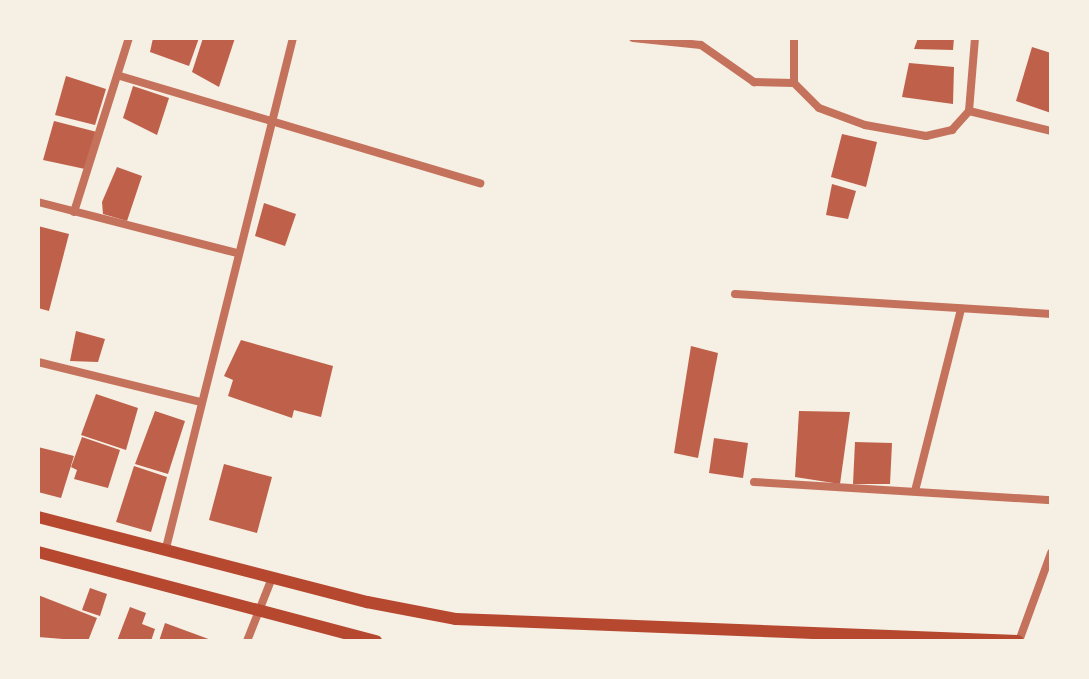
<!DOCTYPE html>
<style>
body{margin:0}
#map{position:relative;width:1089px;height:679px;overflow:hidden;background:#f6efe4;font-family:Inter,sans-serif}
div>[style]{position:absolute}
.building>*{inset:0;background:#bf614a}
.minor>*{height:8px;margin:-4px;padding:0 4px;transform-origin:4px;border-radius:4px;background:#c5725c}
.secondary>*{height:12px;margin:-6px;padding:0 6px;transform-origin:6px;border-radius:6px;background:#b5482f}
span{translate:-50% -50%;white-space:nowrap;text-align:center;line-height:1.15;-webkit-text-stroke:6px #f6efe4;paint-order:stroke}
.frame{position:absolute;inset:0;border:40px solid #f6efe4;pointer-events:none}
</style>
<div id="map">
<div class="building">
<i style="clip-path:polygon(153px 38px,199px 38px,189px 66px,150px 52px)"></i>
<i style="clip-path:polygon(203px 38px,235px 38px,219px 87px,192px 72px)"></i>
<i style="clip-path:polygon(918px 38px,954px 38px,953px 50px,914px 49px)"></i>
<i style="clip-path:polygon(1032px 47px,1051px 53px,1051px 113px,1016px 101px)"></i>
<i style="clip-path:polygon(909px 63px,954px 67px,953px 104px,902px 97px)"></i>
<i style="clip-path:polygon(66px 76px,106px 89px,95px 125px,55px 115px)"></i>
<i style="clip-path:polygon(133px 86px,169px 98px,157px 135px,123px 118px)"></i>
<i style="clip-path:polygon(54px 121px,97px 132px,85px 169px,43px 160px)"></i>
<i style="clip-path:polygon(842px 134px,877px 142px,866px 187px,831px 177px)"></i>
<i style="clip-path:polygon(117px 167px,142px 176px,127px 221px,103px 214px,102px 202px)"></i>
<i style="clip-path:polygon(832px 184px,856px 191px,848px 219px,826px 215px)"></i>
<i style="clip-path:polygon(264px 203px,296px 214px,285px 246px,255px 236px)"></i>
<i style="clip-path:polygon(38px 226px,69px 234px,49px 311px,38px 308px)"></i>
<i style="clip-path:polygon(76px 331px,105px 339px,98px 362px,70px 361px)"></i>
<i style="clip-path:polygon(241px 340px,333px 366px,321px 417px,294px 410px,292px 418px,228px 396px,233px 380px,224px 376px)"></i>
<i style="clip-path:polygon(691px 346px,718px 353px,698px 458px,674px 453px)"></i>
<i style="clip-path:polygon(96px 394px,138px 408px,126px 450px,81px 435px)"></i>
<i style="clip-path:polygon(155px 411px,185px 421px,168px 474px,135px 464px)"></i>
<i style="clip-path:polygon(799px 411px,850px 412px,840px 484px,795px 477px)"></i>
<i style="clip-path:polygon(82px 437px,120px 450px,108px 488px,74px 479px,77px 470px,71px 467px)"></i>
<i style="clip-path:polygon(714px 438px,748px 443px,743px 478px,709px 473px)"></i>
<i style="clip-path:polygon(855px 442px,892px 443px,890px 484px,853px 484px)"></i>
<i style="clip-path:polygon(38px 447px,74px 456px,61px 498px,38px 492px)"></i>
<i style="clip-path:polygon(224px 464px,272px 477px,257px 533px,209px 520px)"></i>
<i style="clip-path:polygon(134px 466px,167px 477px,151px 532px,116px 522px)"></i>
<i style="clip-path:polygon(90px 588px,107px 594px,100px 616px,82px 610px)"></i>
<i style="clip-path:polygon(38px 595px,97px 618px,88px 641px,38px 637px)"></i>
<i style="clip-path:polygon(130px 607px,146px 613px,142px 624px,155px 629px,151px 641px,117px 641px)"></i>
<i style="clip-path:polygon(165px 623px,214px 641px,159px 641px)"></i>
</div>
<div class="minor">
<i style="left:633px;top:38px;width:68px;rotate:5.9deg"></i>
<i style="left:701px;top:45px;width:65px;rotate:34.9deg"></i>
<i style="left:754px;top:82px;width:40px;rotate:1.4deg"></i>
<i style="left:794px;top:38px;width:45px;rotate:90deg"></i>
<i style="left:794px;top:83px;width:35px;rotate:45deg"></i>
<i style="left:819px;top:108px;width:49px;rotate:20.3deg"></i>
<i style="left:865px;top:125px;width:62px;rotate:10.2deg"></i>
<i style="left:926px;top:136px;width:27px;rotate:-13deg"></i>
<i style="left:952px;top:130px;width:25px;rotate:-48deg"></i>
<i style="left:969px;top:111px;width:73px;rotate:-85.3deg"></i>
<i style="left:120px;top:76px;width:376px;rotate:16.6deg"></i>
<i style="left:969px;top:111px;width:84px;rotate:13.7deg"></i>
<i style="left:38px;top:202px;width:205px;rotate:14.4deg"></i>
<i style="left:74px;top:212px;width:182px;rotate:-72.5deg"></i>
<i style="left:735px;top:294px;width:317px;rotate:3.6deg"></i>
<i style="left:38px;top:362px;width:168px;rotate:13.8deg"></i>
<i style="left:754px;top:482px;width:298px;rotate:3.5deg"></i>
<i style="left:915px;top:491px;width:188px;rotate:-75.8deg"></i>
<i style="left:166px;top:548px;width:526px;rotate:-76.02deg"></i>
<i style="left:247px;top:641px;width:68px;rotate:-68.4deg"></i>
<i style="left:1019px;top:641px;width:94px;rotate:-70deg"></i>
</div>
<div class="secondary">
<i style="left:38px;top:517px;width:340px;rotate:14.5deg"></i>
<i style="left:367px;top:602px;width:91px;rotate:10.8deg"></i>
<i style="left:456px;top:619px;width:562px;rotate:2.24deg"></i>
<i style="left:38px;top:552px;width:350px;rotate:14.8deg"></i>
</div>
<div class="frame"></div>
</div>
